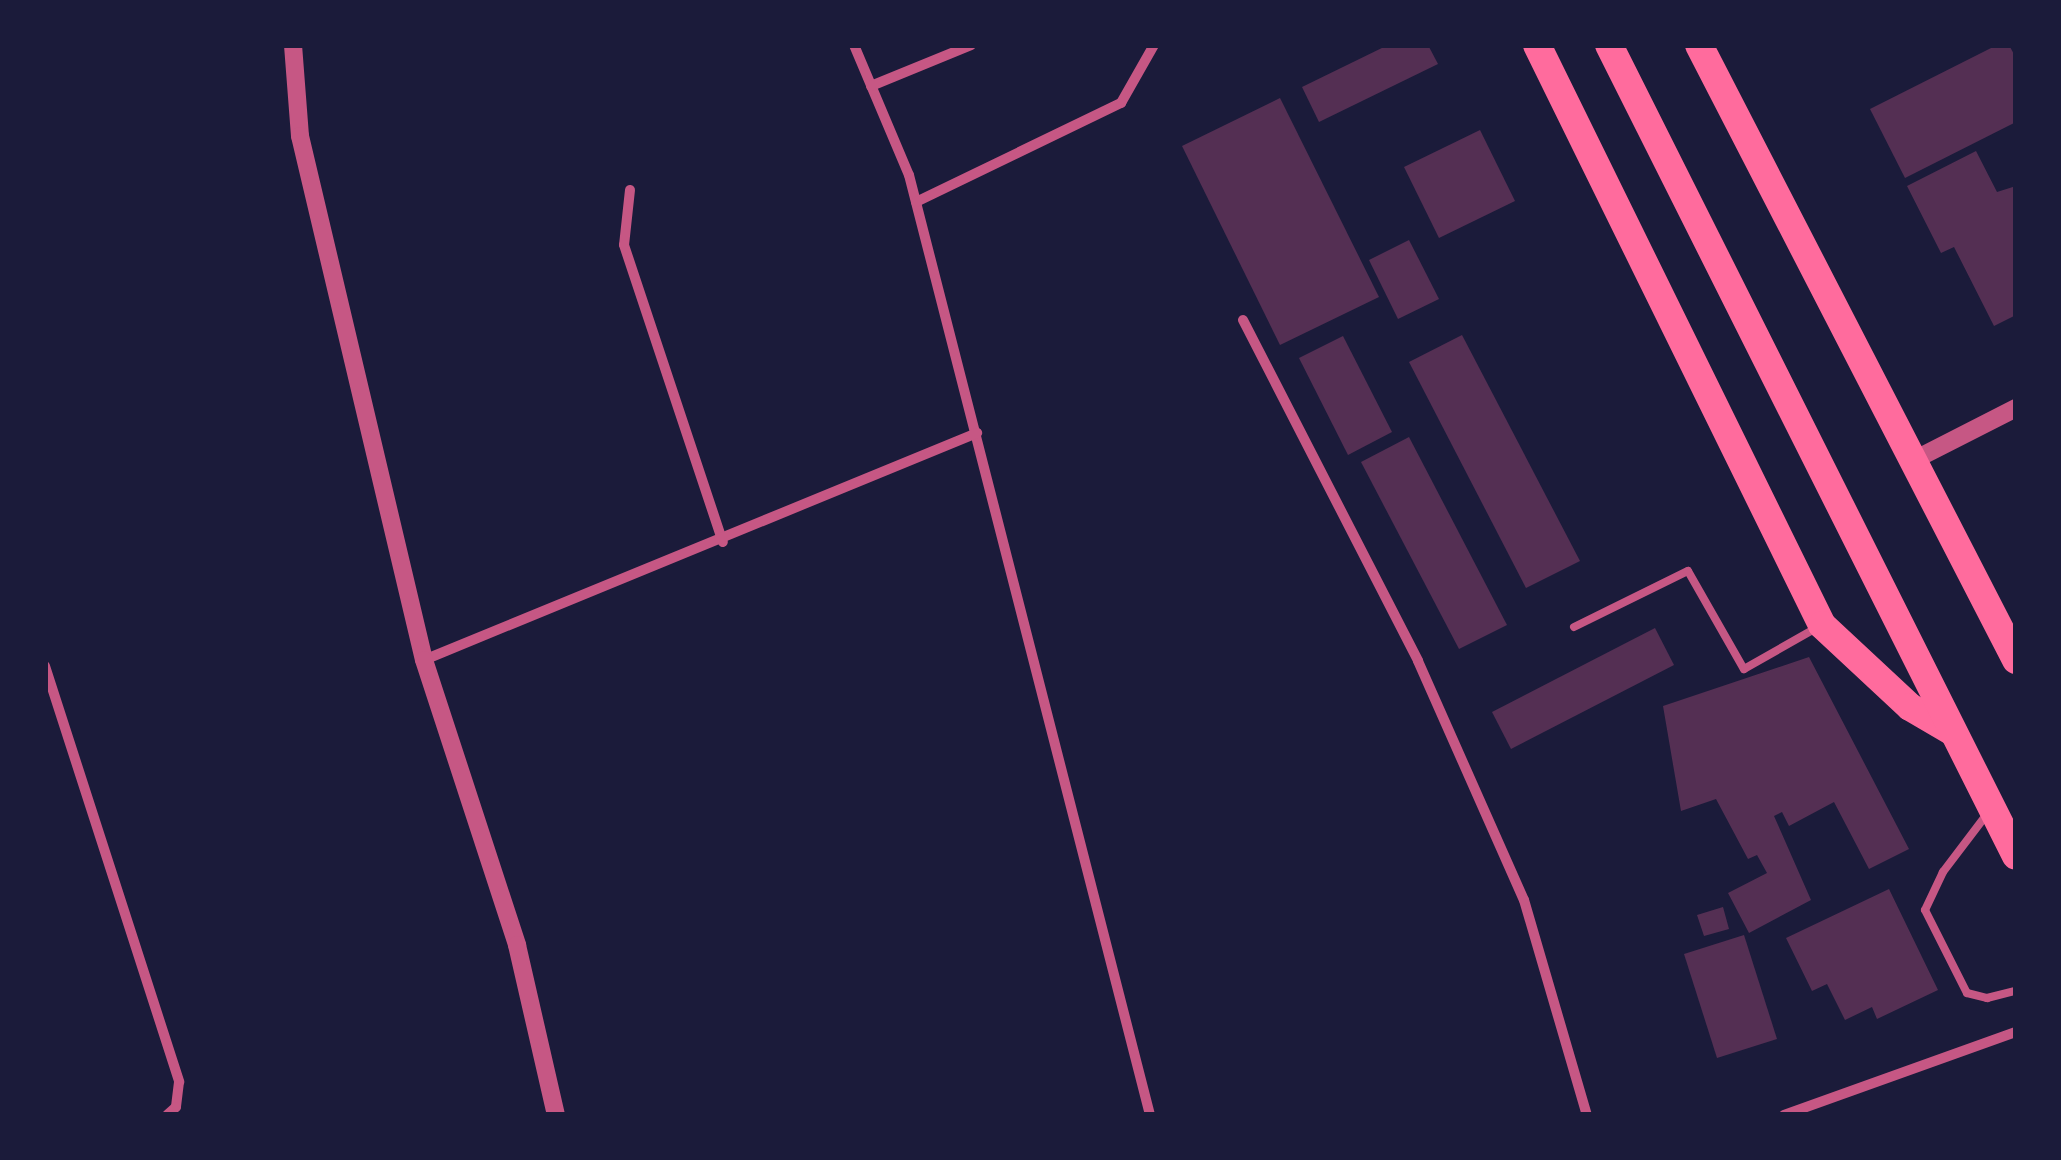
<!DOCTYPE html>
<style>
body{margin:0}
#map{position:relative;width:2061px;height:1160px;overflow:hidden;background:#1b1b3a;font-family:"Noto Serif",serif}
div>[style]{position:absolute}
.building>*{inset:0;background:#542f53}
.service>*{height:8px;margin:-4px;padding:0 4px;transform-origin:4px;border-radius:4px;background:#c65784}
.minor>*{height:10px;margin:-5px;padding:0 5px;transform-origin:5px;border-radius:5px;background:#c65784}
.tertiary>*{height:18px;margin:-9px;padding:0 9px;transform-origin:9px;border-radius:9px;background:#c65784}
.trunk>*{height:28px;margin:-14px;padding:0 14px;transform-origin:14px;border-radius:14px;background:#ff6b9d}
span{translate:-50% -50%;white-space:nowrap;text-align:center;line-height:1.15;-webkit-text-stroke:10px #1b1b3a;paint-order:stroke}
.frame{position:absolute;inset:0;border:48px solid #1b1b3a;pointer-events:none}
</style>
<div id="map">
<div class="building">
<i style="clip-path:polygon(1388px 45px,1428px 45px,1438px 64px,1319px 122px,1302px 87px)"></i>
<i style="clip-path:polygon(1997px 45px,2009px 45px,2016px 58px,2016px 122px,1905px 178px,1870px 109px)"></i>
<i style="clip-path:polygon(1280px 98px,1379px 297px,1280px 345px,1182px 146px)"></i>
<i style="clip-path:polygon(1480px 130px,1515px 201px,1439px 238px,1404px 167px)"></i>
<i style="clip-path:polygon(1976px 151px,1997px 192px,2016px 186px,2016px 315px,1994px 326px,1954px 247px,1941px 253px,1907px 186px)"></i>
<i style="clip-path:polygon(1409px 240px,1439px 299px,1398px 319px,1369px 260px)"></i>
<i style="clip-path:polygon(1462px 335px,1580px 561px,1526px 588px,1409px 362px)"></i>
<i style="clip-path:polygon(1343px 336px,1392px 432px,1348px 455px,1299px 358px)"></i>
<i style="clip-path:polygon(1409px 437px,1507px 625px,1459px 649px,1361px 462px)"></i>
<i style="clip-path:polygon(1655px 628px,1674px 665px,1511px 749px,1492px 712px)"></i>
<i style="clip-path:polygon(1809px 657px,1909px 849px,1869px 869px,1834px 802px,1789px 826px,1782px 812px,1774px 816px,1811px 900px,1749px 933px,1728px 893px,1767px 873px,1757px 855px,1748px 859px,1716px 799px,1681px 811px,1663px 706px)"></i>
<i style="clip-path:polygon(1889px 889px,1938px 990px,1877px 1019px,1872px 1007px,1845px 1020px,1827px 984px,1812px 991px,1786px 938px)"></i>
<i style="clip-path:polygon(1723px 907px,1729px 929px,1704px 936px,1697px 915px)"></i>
<i style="clip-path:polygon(1744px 935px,1777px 1039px,1717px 1058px,1684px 954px)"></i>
</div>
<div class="service">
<i style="left:1574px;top:627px;width:127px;rotate:-26.2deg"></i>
<i style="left:1688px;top:571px;width:113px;rotate:60.3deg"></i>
<i style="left:1744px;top:669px;width:85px;rotate:-29.6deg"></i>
<i style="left:1987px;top:814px;width:73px;rotate:127.2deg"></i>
<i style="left:1943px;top:872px;width:42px;rotate:115.3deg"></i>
<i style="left:1925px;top:910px;width:93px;rotate:63.2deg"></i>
<i style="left:1967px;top:993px;width:21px;rotate:14deg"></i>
<i style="left:1987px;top:998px;width:30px;rotate:-14deg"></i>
</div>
<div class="minor">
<i style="left:854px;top:45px;width:141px;rotate:67.1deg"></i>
<i style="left:909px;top:175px;width:970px;rotate:75.62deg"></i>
<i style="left:871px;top:86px;width:108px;rotate:-22.3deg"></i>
<i style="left:630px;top:190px;width:55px;rotate:96.2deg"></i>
<i style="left:624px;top:245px;width:313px;rotate:71.6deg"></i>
<i style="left:916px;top:202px;width:228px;rotate:-25.8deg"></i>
<i style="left:1121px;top:103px;width:67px;rotate:-60.4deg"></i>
<i style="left:1243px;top:320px;width:383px;rotate:62.8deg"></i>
<i style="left:1418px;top:661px;width:261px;rotate:66.1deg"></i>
<i style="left:1524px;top:900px;width:224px;rotate:73.7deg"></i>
<i style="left:424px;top:660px;width:598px;rotate:-22.32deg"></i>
<i style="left:45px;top:666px;width:437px;rotate:72.1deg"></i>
<i style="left:179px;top:1082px;width:25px;rotate:97deg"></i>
<i style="left:176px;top:1107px;width:12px;rotate:138deg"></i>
<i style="left:1784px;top:1115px;width:246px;rotate:-19.7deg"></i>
</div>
<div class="tertiary">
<i style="left:293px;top:45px;width:91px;rotate:85.6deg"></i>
<i style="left:300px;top:136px;width:538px;rotate:76.69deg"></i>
<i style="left:424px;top:660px;width:300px;rotate:71.9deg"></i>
<i style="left:517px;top:945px;width:174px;rotate:77.1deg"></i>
<i style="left:1912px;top:461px;width:117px;rotate:-27deg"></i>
</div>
<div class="trunk">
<i style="left:1537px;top:45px;width:646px;rotate:63.83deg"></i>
<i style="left:1822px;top:625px;width:120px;rotate:43deg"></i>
<i style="left:1910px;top:707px;width:48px;rotate:30.3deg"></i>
<i style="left:1609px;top:45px;width:907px;rotate:63.35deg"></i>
<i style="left:1699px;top:45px;width:692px;rotate:62.73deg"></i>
</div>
<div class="frame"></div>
</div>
